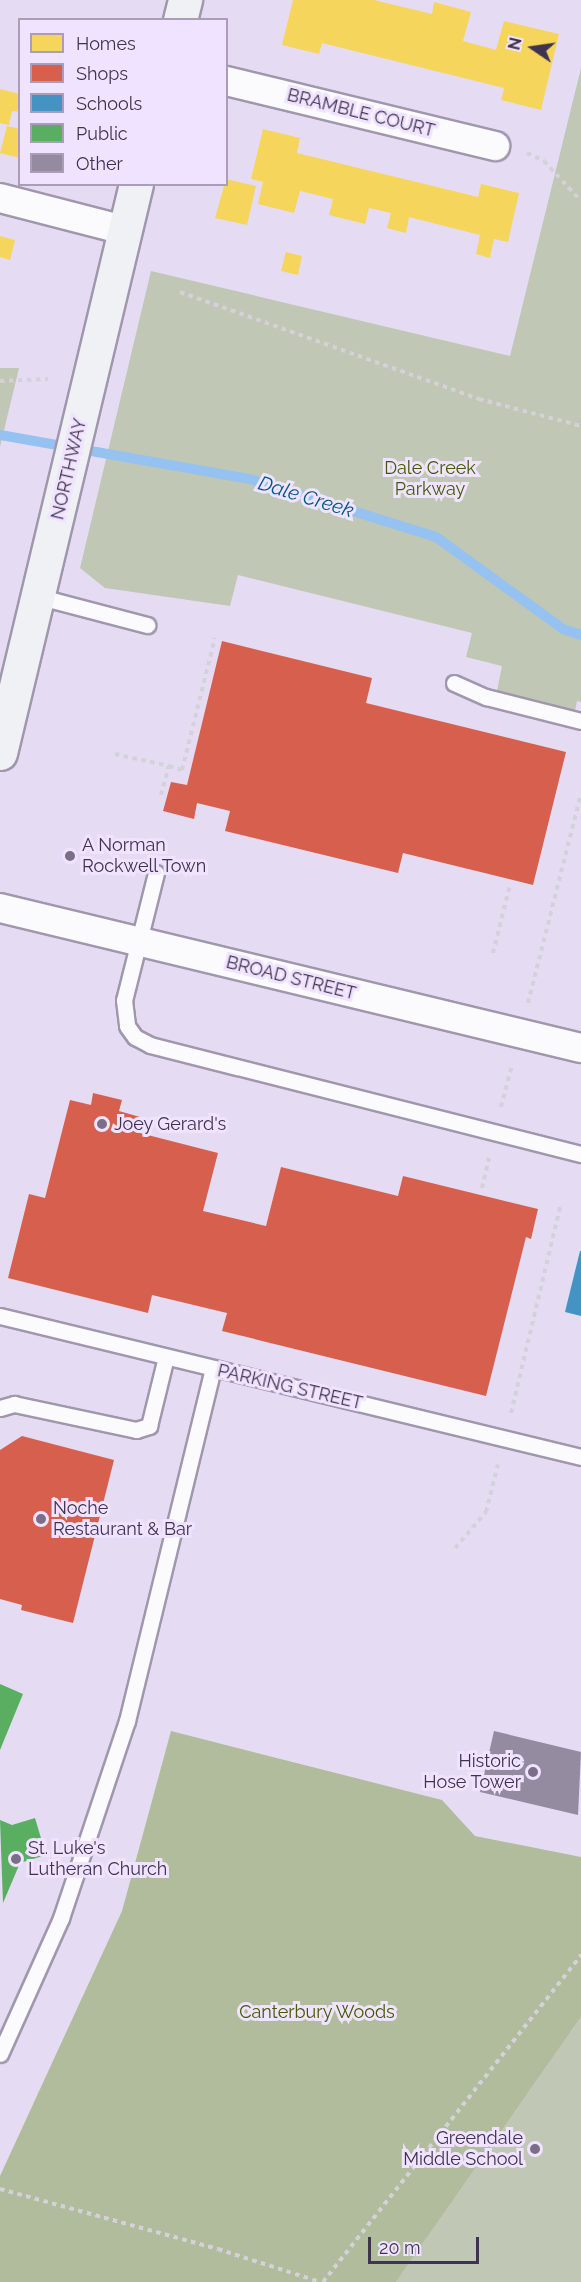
<!DOCTYPE html>
<style>
body{margin:0}
#map{position:relative;width:581px;height:2282px;overflow:hidden;background:#e5dcf3;font-family:Raleway,sans-serif}
div>[style]{position:absolute}
.green>*{inset:0;background:#c0c7b5}
.forest>*{inset:0;background:#b1bc9c}
.homes>*{inset:0;background:#f6d55c}
.shops>*{inset:0;background:#d6604d}
.schools>*{inset:0;background:#4393c3}
.public>*{inset:0;background:#5aae61}
.stream>*{height:10px;margin:-5px;padding:0 5px;transform-origin:5px;border-radius:5px;background:#95c2f1}
.building>*{inset:0;background:#948ba0}
.path>*{height:4px;margin-top:-2px;transform-origin:0;background:repeating-linear-gradient(90deg,#d4d1d8 0 4.5px,transparent 0 9px)}
.roads{filter:drop-shadow(2px 0 #a097ad) drop-shadow(-2px 0 #a097ad) drop-shadow(0 2px #a097ad) drop-shadow(0 -2px #a097ad)}
.lane>*{height:15px;margin:-7.5px;padding:0 7.5px;transform-origin:7.5px;border-radius:7.5px;background:#fbfafd}
.street>*{height:28px;margin:-14px;padding:0 14px;transform-origin:14px;border-radius:14px;background:#fbfafd}
.secondary>*{height:33px;margin:-16.5px;padding:0 16.5px;transform-origin:16.5px;border-radius:16.5px;background:#eff1f5}
.dots>*{width:16px;height:16px;translate:-50% -50%;box-sizing:border-box;border:3px solid #efe3ff;border-radius:50%}
span{translate:-50% -50%;white-space:nowrap;text-align:center;line-height:1.15;-webkit-text-stroke:6px #efe3ff;paint-order:stroke}
.street-label{font-size:18px;color:#40334e}
.park-label{font-size:18px;color:#435a00}
.poi-label{font-size:18px;color:#40334e}
.left{translate:0 -50%;text-align:left}
.right{translate:-100% -50%;text-align:right}
.water-label{font-size:20px;color:#005689;font-style:italic}
.legend{position:absolute;left:18px;top:18px;width:210px;height:168px;box-sizing:border-box;background:#efe3ff;border:2px solid #a99db8;margin:0;padding:8px 10px;list-style:none;font-size:18px;color:#40334e}
.legend li{display:flex;align-items:center;gap:12px;height:30px}
.legend b{width:30px;border:2px solid #a99db8}
.north{position:absolute;left:503px;top:18px;width:60px;height:60px;-webkit-text-stroke:4px #efe3ff;paint-order:stroke;rotate:283deg;font-size:16px;font-weight:700;line-height:24px;text-align:center;color:#40334e}
.north::after{content:'';display:block;margin:auto;width:21px;height:27px;background:#40334e;clip-path:polygon(50% 0,100% 100%,50% 72%,0 100%)}
.scale{position:absolute;left:368px;top:2237px;width:111px;height:27px;box-sizing:border-box;border:3px solid #40334e;border-top:0;padding-left:8px;font-size:18px;line-height:21px;white-space:nowrap;color:#40334e;-webkit-text-stroke:4px #efe3ff;paint-order:stroke}
</style>
<div id="map">
<div class="green">
<i style="clip-path:polygon(581px 68px,581px 702px,577px 701px,575px 711px,497px 691px,502px 666px,466px 657px,472px 633px,238px 575px,230px 606px,105px 588px,80px 568px,151px 271px,510px 356px)"></i>
<i style="clip-path:polygon(0 368px,19px 368px,0 447px)"></i>
<i style="clip-path:polygon(581px 2017px,581px 2282px,396px 2282px)"></i>
</div>
<div class="forest">
<i style="clip-path:polygon(171px 1731px,442px 1800px,475px 1836px,581px 1857px,581px 2017px,396px 2282px,0 2282px,0 2176px,122px 1911px)"></i>
</div>
<div class="homes">
<i style="clip-path:polygon(293px 0,374px 0,432px 14px,434px 2px,471px 12px,463px 41px,496px 50px,504px 21px,559px 34px,541px 110px,501px 100px,504px 88px,322px 43px,319px 54px,282px 45px)"></i>
<i style="clip-path:polygon(0 89px,20px 94px,20px 112px,12px 111px,9px 125px,0 123px)"></i>
<i style="clip-path:polygon(7px 126px,20px 129px,20px 158px,0 153px)"></i>
<i style="clip-path:polygon(263px 129px,300px 138px,297px 153px,478px 197px,481px 184px,519px 193px,508px 242px,494px 239px,490px 258px,476px 254px,480px 235px,409px 217px,406px 233px,387px 228px,391px 213px,369px 208px,365px 224px,329px 215px,333px 199px,300px 191px,294px 213px,258px 204px,263px 182px,251px 179px)"></i>
<i style="clip-path:polygon(226px 179px,256px 186px,247px 225px,215px 218px)"></i>
<i style="clip-path:polygon(0 236px,15px 240px,10px 260px,0 257px)"></i>
<i style="clip-path:polygon(286px 252px,302px 256px,298px 275px,281px 271px)"></i>
</div>
<div class="shops">
<i style="clip-path:polygon(222px 641px,372px 678px,366px 703px,566px 752px,533px 885px,403px 853px,398px 873px,225px 831px,230px 811px,197px 803px,194px 819px,163px 811px,171px 782px,187px 785px)"></i>
<i style="clip-path:polygon(93px 1093px,122px 1100px,119px 1111px,140px 1117px,136px 1132px,218px 1153px,203px 1211px,266px 1226px,281px 1167px,398px 1196px,403px 1176px,538px 1209px,531px 1239px,526px 1237px,486px 1396px,222px 1331px,227px 1313px,152px 1295px,148px 1313px,8px 1278px,29px 1194px,45px 1198px,70px 1100px,91px 1105px)"></i>
<i style="clip-path:polygon(22px 1436px,114px 1460px,73px 1623px,21px 1610px,22px 1605px,0 1599px,0 1450px)"></i>
</div>
<div class="schools">
<i style="clip-path:polygon(580px 1251px,581px 1251px,581px 1316px,565px 1312px)"></i>
</div>
<div class="public">
<i style="clip-path:polygon(0 1684px,23px 1694px,0 1750px)"></i>
<i style="clip-path:polygon(35px 1818px,46px 1855px,20px 1863px,3px 1903px,0 1820px,12px 1825px)"></i>
</div>
<div class="stream">
<i style="left:0;top:435px;width:254px;rotate:10deg"></i>
<i style="left:250px;top:479px;width:195px;rotate:17.3deg"></i>
<i style="left:436px;top:537px;width:157px;rotate:35.9deg"></i>
<i style="left:563px;top:629px;width:19px;rotate:18deg"></i>
</div>
<div class="building">
<i style="clip-path:polygon(494px 1731px,581px 1752px,578px 1815px,480px 1792px)"></i>
</div>
<div class="path">
<i style="left:527px;top:153px;width:19px;rotate:25deg"></i>
<i style="left:544px;top:161px;width:54px;rotate:47.2deg"></i>
<i style="left:180px;top:292px;width:318px;rotate:19.7deg"></i>
<i style="left:479px;top:399px;width:106px;rotate:14.8deg"></i>
<i style="left:0;top:381px;width:48px;rotate:-2.4deg"></i>
<i style="left:115px;top:754px;width:55px;rotate:12.5deg"></i>
<i style="left:161px;top:795px;width:30px;rotate:-75deg"></i>
<i style="left:169px;top:766px;width:14px;rotate:17deg"></i>
<i style="left:182px;top:770px;width:136px;rotate:-76deg"></i>
<i style="left:493px;top:953px;width:70px;rotate:-76deg"></i>
<i style="left:528px;top:1003px;width:216px;rotate:-75.8deg"></i>
<i style="left:501px;top:1107px;width:43px;rotate:-75.3deg"></i>
<i style="left:482px;top:1188px;width:31px;rotate:-77deg"></i>
<i style="left:511px;top:1413px;width:212px;rotate:-76.6deg"></i>
<i style="left:455px;top:1548px;width:48px;rotate:-49.3deg"></i>
<i style="left:486px;top:1512px;width:49px;rotate:-76deg"></i>
<i style="left:0;top:2189px;width:226px;rotate:15.4deg"></i>
<i style="left:218px;top:2249px;width:107px;rotate:17.9deg"></i>
<i style="left:323px;top:2282px;width:417px;rotate:-51.7deg"></i>
</div>
<div class="roads">
<div class="lane">
<i style="left:40px;top:597px;width:111px;rotate:14.7deg"></i>
<i style="left:454px;top:683px;width:35px;rotate:24deg"></i>
<i style="left:486px;top:697px;width:98px;rotate:14.2deg"></i>
<i style="left:156px;top:873px;width:131px;rotate:104.1deg"></i>
<i style="left:124px;top:1000px;width:26px;rotate:83deg"></i>
<i style="left:127px;top:1026px;width:14px;rotate:54deg"></i>
<i style="left:135px;top:1037px;width:17px;rotate:28deg"></i>
<i style="left:150px;top:1045px;width:445px;rotate:14.2deg"></i>
<i style="left:0;top:1316px;width:598px;rotate:13.64deg"></i>
<i style="left:0;top:1408px;width:15px;rotate:-16deg"></i>
<i style="left:14px;top:1404px;width:125px;rotate:12deg"></i>
<i style="left:136px;top:1430px;width:14px;rotate:-17deg"></i>
<i style="left:149px;top:1426px;width:71px;rotate:-76.2deg"></i>
<i style="left:0;top:2054px;width:149px;rotate:-65.8deg"></i>
<i style="left:61px;top:1918px;width:208px;rotate:-71.5deg"></i>
<i style="left:127px;top:1721px;width:362px;rotate:-76.3deg"></i>
</div>
<div class="street">
<i style="left:226px;top:81px;width:277px;rotate:13.6deg"></i>
<i style="left:0;top:198px;width:128px;rotate:14.5deg"></i>
<i style="left:0;top:908px;width:598px;rotate:13.55deg"></i>
</div>
<div class="secondary">
<i style="left:180px;top:20px;width:21px;rotate:-76deg"></i>
<i style="left:0;top:753px;width:585px;rotate:-76.56deg"></i>
</div>
</div>
<div class="dots">
<i style="left:70px;top:856px;background:#7a6e88"></i>
<i style="left:102px;top:1124px;background:#7a6e88"></i>
<i style="left:41px;top:1519px;background:#7a6e88"></i>
<i style="left:533px;top:1772px;background:#7a6e88"></i>
<i style="left:16px;top:1859px;background:#7a6e88"></i>
<i style="left:535px;top:2149px;background:#7a6e88"></i>
</div>
<div class="street-label">
<span style="left:361px;top:113px;rotate:14deg">BRAMBLE COURT</span>
<span style="left:69px;top:469px;rotate:-77deg">NORTHWAY</span>
<span style="left:291px;top:978px;rotate:14deg">BROAD STREET</span>
<span style="left:290px;top:1387px;rotate:13deg">PARKING STREET</span>
</div>
<div class="park-label">
<span style="left:430px;top:479px">Dale Creek<br>Parkway</span>
<span style="left:317px;top:2012px">Canterbury Woods</span>
</div>
<div class="poi-label">
<span class="left" style="left:82px;top:856px">A Norman<br>Rockwell Town</span>
<span class="left" style="left:114px;top:1124px">Joey Gerard's</span>
<span class="left" style="left:53px;top:1519px">Noche<br>Restaurant &amp; Bar</span>
<span class="right" style="left:521px;top:1772px">Historic<br>Hose Tower</span>
<span class="left" style="left:28px;top:1859px">St. Luke's<br>Lutheran Church</span>
<span class="right" style="left:523px;top:2149px">Greendale<br>Middle School</span>
</div>
<div class="water-label">
<span style="left:306px;top:497px;rotate:17deg">Dale Creek</span>
</div>
<ul class="legend">
<li><b style="height:16px;background:#f6d55c"></b>Homes</li>
<li><b style="height:16px;background:#d6604d"></b>Shops</li>
<li><b style="height:16px;background:#4393c3"></b>Schools</li>
<li><b style="height:16px;background:#5aae61"></b>Public</li>
<li><b style="height:16px;background:#948ba0"></b>Other</li>
</ul>
<div class="north">N</div>
<div class="scale">20 m</div>
</div>
